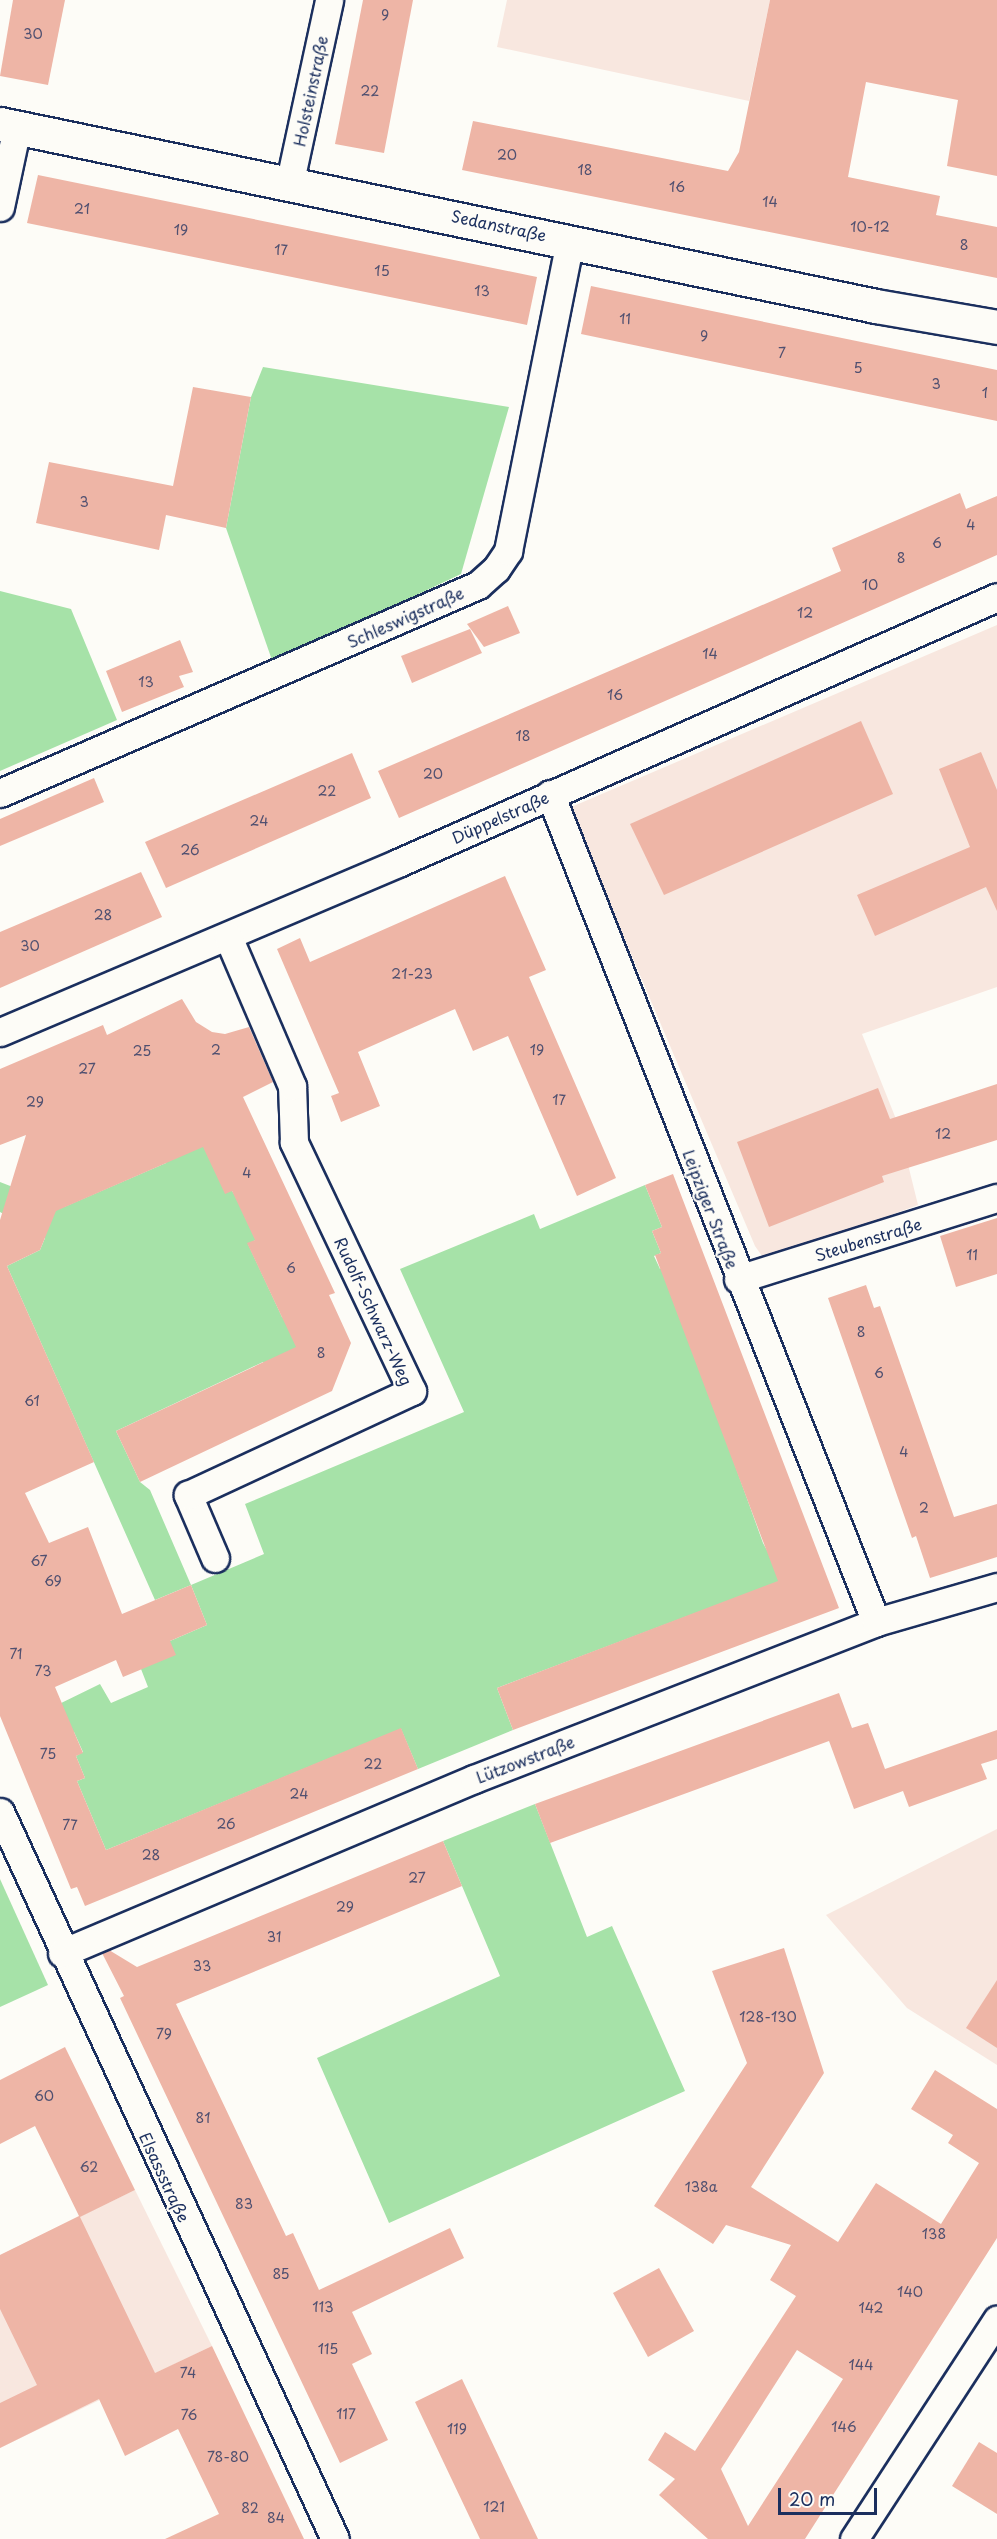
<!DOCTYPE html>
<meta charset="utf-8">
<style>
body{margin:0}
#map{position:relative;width:997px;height:2539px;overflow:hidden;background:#fdfcf7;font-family:"Playpen Sans",sans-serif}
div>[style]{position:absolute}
.built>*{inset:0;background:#f8e7df}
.green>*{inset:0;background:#a6e2a8}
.building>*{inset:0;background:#eeb5a6}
.roads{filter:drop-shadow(2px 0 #1b2f5e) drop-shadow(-2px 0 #1b2f5e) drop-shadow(0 2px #1b2f5e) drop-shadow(0 -2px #1b2f5e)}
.street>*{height:27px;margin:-13.5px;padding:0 13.5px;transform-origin:13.5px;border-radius:13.5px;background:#fdfcf7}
.secondary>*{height:33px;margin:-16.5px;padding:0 16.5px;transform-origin:16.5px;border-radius:16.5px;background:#fdfcf7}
span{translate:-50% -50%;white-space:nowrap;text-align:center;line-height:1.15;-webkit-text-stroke:4.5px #fdfcf7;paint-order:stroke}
.number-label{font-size:14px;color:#505070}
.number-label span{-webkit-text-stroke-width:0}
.street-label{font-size:16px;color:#1b2f5e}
.scale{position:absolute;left:778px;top:2488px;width:99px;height:27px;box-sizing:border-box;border:3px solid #1b2f5e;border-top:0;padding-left:8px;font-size:18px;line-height:21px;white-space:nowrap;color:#1b2f5e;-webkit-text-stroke:4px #fdfcf7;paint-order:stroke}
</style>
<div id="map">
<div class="built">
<i style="clip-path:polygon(507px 0,770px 0,749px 101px,497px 47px)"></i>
<i style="clip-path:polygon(997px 625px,997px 987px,862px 1034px,898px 1124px,918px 1205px,772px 1259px,762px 1256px,755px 1246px,569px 808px)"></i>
<i style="clip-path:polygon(997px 1829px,997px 2065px,907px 2008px,826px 1915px)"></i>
<i style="clip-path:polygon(135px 2190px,212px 2346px,0 2448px,0 2255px)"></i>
</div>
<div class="green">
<i style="clip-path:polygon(263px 367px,509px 407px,461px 574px,273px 663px,226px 528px,251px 397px)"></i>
<i style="clip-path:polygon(0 591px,71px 609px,117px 720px,0 771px)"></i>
<i style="clip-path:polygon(178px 1067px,232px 1191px,263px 1236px,248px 1244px,282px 1317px,303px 1329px,289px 1367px,273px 1375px,263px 1362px,116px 1431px,140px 1482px,150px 1490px,191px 1585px,264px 1554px,245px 1504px,464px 1412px,400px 1269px,534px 1214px,540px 1229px,645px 1185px,662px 1227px,652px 1231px,661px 1253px,654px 1256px,660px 1269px,664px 1268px,763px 1543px,783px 1580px,497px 1688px,513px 1730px,418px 1769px,401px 1729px,106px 1850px,77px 1781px,85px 1778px,76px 1756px,83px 1752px,74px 1732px,65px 1736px,53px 1707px,100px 1684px,111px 1703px,148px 1687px,141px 1669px,170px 1641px,207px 1625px,191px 1585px,155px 1600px,7px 1266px,40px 1250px,45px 1238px,0 1212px,0 1182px,64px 1207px,166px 1163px)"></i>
<i style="clip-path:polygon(535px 1804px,587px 1937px,612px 1926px,685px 2091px,389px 2223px,317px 2058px,500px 1976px,443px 1841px)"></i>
<i style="clip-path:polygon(0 1879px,48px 1985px,0 2007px)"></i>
</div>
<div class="building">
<i style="clip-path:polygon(13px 0,65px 0,48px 85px,0 76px)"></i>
<i style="clip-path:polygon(363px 0,413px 0,384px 153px,335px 144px)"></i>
<i style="clip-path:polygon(770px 0,997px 0,997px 176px,947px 166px,958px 100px,866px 82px,848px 177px,940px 196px,936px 215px,997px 227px,997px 278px,462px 170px,473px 121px,728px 171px,739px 152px)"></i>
<i style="clip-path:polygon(38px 175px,537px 277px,527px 325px,27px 223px)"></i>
<i style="clip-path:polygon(591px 286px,997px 370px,997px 421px,581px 334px)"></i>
<i style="clip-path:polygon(193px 387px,251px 397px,226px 528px,166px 515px,159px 550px,36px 523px,49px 462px,173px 486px)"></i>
<i style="clip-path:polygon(960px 493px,966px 509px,997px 496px,997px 555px,399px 818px,378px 771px,841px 571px,832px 548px)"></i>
<i style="clip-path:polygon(508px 606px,520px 633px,484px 647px,467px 624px)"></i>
<i style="clip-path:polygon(470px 629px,482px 653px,412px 683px,401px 656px)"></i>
<i style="clip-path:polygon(180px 640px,193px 672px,179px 676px,184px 687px,122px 712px,106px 671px)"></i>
<i style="clip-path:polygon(861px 721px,893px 794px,664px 895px,630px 824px)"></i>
<i style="clip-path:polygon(981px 752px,997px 790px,997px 911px,986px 887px,875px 936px,857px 895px,970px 847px,939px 769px)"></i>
<i style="clip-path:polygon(352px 753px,371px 798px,166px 888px,145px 842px)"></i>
<i style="clip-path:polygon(94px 778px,104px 802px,0 846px,0 819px)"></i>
<i style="clip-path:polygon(141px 872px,162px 917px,0 988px,0 932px)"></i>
<i style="clip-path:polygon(505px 876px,546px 970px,529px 977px,616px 1178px,577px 1196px,508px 1036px,473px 1051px,455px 1009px,358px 1052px,380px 1106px,341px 1122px,331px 1096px,339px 1093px,277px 949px,300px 938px,310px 962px)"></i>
<i style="clip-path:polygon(182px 999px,196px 1022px,212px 1032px,225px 1034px,249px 1027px,273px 1082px,243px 1097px,335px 1293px,329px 1295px,351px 1343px,332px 1391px,140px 1482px,116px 1431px,296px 1347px,247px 1243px,255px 1240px,232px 1191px,225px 1194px,203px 1147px,56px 1211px,40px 1250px,7px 1266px,94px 1462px,25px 1493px,49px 1543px,88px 1527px,122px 1614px,191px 1585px,207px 1625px,170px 1641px,176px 1655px,123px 1677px,116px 1660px,55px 1687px,83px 1753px,76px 1756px,85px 1778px,77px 1781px,106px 1850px,401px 1728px,418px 1769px,85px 1906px,77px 1887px,71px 1889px,0 1716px,0 1220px,26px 1135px,0 1145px,0 1069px,103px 1025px,107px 1035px)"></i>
<i style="clip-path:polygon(997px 1084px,997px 1140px,882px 1176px,884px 1182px,769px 1227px,737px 1142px,878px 1088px,890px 1119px)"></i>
<i style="clip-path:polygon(673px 1174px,839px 1608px,513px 1730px,497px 1688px,778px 1581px,655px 1255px,661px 1253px,652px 1231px,662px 1227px,645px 1185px)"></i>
<i style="clip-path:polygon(997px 1218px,997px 1274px,956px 1287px,940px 1236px)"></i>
<i style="clip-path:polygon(866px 1285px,874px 1308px,880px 1306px,954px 1517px,997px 1504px,997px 1557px,930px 1578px,916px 1536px,912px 1538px,828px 1298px)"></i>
<i style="clip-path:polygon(839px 1693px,852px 1728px,868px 1723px,885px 1769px,997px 1730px,997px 1759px,981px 1764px,987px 1779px,909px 1807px,903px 1791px,854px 1809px,829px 1741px,550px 1843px,535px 1804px)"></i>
<i style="clip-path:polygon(443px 1841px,462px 1886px,176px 2004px,286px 2236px,293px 2233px,319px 2290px,450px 2228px,464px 2258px,352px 2312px,372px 2354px,352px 2364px,388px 2440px,340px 2463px,120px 1998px,124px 1996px,102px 1953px,109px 1950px,137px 1967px)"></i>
<i style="clip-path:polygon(evenodd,784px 1948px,824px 2073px,751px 2187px,838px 2242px,876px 2183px,941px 2224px,979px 2163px,948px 2143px,953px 2135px,911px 2109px,935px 2070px,997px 2109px,997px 2238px,805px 2539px,708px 2539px,659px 2495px,675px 2479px,648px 2460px,665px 2432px,695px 2451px,796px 2296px,770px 2280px,791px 2245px,726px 2225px,713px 2244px,654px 2206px,747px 2063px,712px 1971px,784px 1948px,797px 2350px,843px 2379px,748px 2526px,721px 2469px,797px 2350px)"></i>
<i style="clip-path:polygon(997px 1980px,997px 2048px,966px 2028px)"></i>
<i style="clip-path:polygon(65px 2047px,135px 2190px,80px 2217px,155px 2373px,212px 2346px,304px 2539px,165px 2539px,219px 2514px,178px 2429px,125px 2456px,99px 2399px,0 2448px,0 2403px,37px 2385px,0 2309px,0 2255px,79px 2216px,35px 2126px,0 2144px,0 2080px)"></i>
<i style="clip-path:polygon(659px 2268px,694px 2331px,648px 2357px,613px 2293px)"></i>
<i style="clip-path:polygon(462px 2379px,499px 2457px,538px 2539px,480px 2539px,415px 2402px)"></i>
<i style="clip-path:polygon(979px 2442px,997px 2453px,997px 2514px,952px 2486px)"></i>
</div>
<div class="roads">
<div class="street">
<i style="left:290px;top:181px;width:185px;rotate:-77.8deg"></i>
<i style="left:0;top:207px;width:82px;rotate:-78deg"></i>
<i style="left:0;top:793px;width:521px;rotate:-23.52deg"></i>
<i style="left:478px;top:585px;width:24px;rotate:-42deg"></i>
<i style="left:496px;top:569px;width:22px;rotate:-56deg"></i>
<i style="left:508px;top:551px;width:316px;rotate:-78.7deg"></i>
<i style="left:550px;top:794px;width:890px;rotate:68.51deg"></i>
<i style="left:0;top:1032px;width:432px;rotate:-23deg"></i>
<i style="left:398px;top:863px;width:655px;rotate:-23.94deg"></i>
<i style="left:738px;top:1279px;width:271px;rotate:-17.4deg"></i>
<i style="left:215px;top:1558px;width:69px;rotate:-113.2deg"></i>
<i style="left:188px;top:1495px;width:247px;rotate:-24.9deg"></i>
<i style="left:412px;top:1391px;width:276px;rotate:-115.4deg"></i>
<i style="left:294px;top:1142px;width:56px;rotate:-92deg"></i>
<i style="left:292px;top:1086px;width:162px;rotate:-113.2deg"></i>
<i style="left:0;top:1812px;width:800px;rotate:65.26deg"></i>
<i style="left:62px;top:1953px;width:447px;rotate:-22.9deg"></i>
<i style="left:474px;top:1779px;width:432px;rotate:-21.3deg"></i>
<i style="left:876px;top:1622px;width:126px;rotate:-16.1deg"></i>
<i style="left:854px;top:2539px;width:262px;rotate:-56.9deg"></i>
</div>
<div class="secondary">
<i style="left:0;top:124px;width:895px;rotate:11.74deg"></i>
<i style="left:876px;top:306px;width:123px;rotate:9.8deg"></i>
</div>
</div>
<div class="number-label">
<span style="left:385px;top:15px">9</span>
<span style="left:33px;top:34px">30</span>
<span style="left:370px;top:91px">22</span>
<span style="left:507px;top:155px">20</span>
<span style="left:585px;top:170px">18</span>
<span style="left:677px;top:187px">16</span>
<span style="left:770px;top:202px">14</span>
<span style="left:82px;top:209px">21</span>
<span style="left:870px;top:227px">10-12</span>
<span style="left:181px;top:230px">19</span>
<span style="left:964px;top:245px">8</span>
<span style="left:281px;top:250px">17</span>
<span style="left:382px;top:271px">15</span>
<span style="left:482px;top:291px">13</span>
<span style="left:625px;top:319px">11</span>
<span style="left:704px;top:336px">9</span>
<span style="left:782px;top:353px">7</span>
<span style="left:858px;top:368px">5</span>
<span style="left:936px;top:384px">3</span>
<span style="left:985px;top:393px">1</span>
<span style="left:84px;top:502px">3</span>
<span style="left:971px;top:525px">4</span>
<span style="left:937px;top:543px">6</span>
<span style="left:901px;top:558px">8</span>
<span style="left:870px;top:585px">10</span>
<span style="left:805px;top:613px">12</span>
<span style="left:710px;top:654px">14</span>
<span style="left:146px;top:682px">13</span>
<span style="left:615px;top:695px">16</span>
<span style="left:523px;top:736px">18</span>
<span style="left:433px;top:774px">20</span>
<span style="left:327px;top:791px">22</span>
<span style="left:259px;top:821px">24</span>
<span style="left:190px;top:850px">26</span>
<span style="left:103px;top:915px">28</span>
<span style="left:30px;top:946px">30</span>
<span style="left:412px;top:974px">21-23</span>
<span style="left:216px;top:1050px">2</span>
<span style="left:537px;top:1050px">19</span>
<span style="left:142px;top:1051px">25</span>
<span style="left:87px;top:1069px">27</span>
<span style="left:559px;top:1100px">17</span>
<span style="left:35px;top:1102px">29</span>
<span style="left:943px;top:1134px">12</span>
<span style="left:247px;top:1173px">4</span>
<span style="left:972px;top:1255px">11</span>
<span style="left:291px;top:1268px">6</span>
<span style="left:861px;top:1332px">8</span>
<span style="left:321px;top:1353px">8</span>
<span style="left:879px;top:1373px">6</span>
<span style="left:32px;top:1401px">61</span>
<span style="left:904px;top:1452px">4</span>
<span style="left:924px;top:1508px">2</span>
<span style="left:39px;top:1561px">67</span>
<span style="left:53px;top:1581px">69</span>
<span style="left:16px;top:1654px">71</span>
<span style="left:43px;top:1671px">73</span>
<span style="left:48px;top:1754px">75</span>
<span style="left:373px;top:1764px">22</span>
<span style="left:299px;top:1794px">24</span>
<span style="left:226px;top:1824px">26</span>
<span style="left:70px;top:1825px">77</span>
<span style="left:151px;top:1855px">28</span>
<span style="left:417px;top:1878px">27</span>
<span style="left:345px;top:1907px">29</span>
<span style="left:274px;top:1937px">31</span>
<span style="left:202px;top:1966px">33</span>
<span style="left:768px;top:2017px">128-130</span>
<span style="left:164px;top:2034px">79</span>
<span style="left:44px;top:2096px">60</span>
<span style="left:203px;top:2118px">81</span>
<span style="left:89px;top:2167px">62</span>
<span style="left:701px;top:2187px">138a</span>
<span style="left:244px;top:2204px">83</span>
<span style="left:934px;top:2234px">138</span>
<span style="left:281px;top:2274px">85</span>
<span style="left:910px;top:2292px">140</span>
<span style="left:323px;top:2307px">113</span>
<span style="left:871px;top:2308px">142</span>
<span style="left:328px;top:2349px">115</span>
<span style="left:861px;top:2365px">144</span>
<span style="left:188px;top:2373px">74</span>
<span style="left:346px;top:2414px">117</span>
<span style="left:189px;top:2415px">76</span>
<span style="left:844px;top:2427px">146</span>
<span style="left:457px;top:2429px">119</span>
<span style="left:228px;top:2457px">78-80</span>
<span style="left:494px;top:2507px">121</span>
<span style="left:250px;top:2508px">82</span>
<span style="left:276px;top:2518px">84</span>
</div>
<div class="street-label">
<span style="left:310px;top:91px;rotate:-78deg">Holsteinstraße</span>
<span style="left:499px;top:225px;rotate:12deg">Sedanstraße</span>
<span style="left:405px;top:617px;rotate:-24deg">Schleswigstraße</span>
<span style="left:500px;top:817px;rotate:-24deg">Düppelstraße</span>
<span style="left:711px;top:1209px;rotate:69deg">Leipziger Straße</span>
<span style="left:868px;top:1239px;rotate:-17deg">Steubenstraße</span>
<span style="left:374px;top:1311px;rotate:65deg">Rudolf-Schwarz-Weg</span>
<span style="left:525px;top:1759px;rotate:-21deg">Lützowstraße</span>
<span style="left:165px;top:2177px;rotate:65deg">Elsassstraße</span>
</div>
<div class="scale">20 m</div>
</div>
